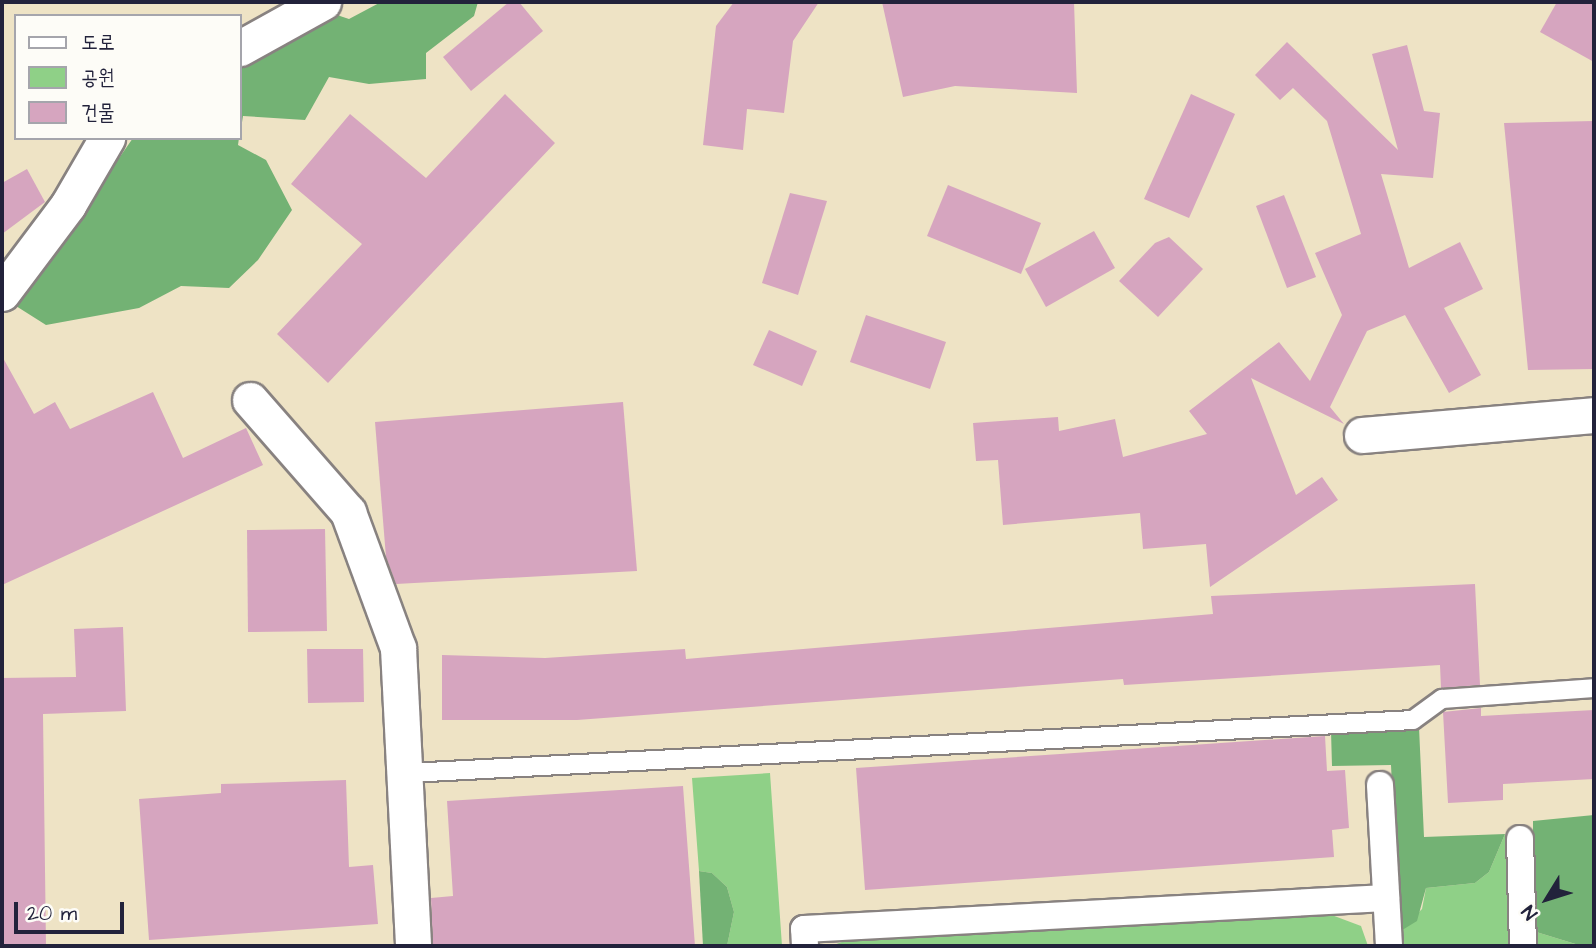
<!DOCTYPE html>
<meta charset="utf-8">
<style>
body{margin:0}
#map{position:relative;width:1596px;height:948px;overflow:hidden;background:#eee3c5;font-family:"Architects Daughter","Poor Story",sans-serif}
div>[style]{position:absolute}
.green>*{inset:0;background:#8fd087}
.forest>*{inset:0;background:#73b274}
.building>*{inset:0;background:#d6a5bf}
.roads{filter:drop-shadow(2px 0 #888280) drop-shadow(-2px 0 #888280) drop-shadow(0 2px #888280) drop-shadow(0 -2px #888280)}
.service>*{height:18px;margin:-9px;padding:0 9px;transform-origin:9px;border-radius:9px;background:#fff}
.pedestrian>*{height:26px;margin:-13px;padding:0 13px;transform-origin:13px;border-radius:13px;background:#fff}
.minor>*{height:35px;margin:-17.5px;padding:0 17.5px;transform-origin:17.5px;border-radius:17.5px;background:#fff}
span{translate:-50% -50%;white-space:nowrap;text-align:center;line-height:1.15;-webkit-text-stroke:6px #fdfcf7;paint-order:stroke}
.frame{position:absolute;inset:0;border:4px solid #22223b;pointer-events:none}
.legend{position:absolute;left:14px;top:14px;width:228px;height:126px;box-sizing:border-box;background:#fdfcf7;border:2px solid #a5a5ac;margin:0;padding:9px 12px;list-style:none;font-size:21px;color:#22223b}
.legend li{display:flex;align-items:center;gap:14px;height:35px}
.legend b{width:35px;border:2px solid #a5a5ac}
.north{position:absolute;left:1512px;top:864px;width:70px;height:70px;-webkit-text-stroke:5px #fdfcf7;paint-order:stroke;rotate:232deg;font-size:19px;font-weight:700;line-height:28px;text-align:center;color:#22223b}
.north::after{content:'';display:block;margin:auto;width:24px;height:32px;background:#22223b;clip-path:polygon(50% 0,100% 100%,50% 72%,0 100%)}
.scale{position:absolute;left:14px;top:902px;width:110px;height:32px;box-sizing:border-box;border:4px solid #22223b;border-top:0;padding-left:9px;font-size:21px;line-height:24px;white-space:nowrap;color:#22223b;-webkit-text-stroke:5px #fdfcf7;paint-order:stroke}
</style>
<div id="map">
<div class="green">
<i style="clip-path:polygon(770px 773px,782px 946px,727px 946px,734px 912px,727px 887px,712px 873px,699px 871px,692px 778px)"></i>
<i style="clip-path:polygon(1505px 834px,1511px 946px,1400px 946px,1399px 932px,1422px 909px,1426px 888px,1475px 883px,1489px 872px)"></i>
<i style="clip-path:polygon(1329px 914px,1361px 926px,1368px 946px,831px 946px,850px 939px)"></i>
<i style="clip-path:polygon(1533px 931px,1582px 946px,1534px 946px)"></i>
</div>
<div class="forest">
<i style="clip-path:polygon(381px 2px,478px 2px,474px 16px,426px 53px,426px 79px,369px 84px,329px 77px,305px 120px,243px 116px,240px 135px,240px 67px,331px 13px,349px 19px)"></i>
<i style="clip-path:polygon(133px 138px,239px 138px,238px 145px,266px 160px,292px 210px,258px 260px,229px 288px,181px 286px,139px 308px,46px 325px,16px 306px)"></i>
<i style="clip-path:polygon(1419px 727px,1424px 837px,1505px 834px,1489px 872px,1475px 883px,1426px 888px,1417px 921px,1399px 932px,1391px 765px,1332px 766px,1331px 731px)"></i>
<i style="clip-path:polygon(1594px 815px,1594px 946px,1582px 946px,1533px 931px,1533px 821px)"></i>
<i style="clip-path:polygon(699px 871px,712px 873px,727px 887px,734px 912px,727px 946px,703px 946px)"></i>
</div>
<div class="building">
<i style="clip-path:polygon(509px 2px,519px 2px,543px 31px,471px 91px,443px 57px)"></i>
<i style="clip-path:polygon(734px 2px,819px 2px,793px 41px,784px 113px,747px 109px,743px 150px,703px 145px,716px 26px)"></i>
<i style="clip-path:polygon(882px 2px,1074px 2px,1077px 93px,955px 86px,903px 97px)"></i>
<i style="clip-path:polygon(1557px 2px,1594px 2px,1594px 62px,1540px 32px)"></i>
<i style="clip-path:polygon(1287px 42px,1398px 150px,1372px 54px,1407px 45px,1424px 111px,1440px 113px,1433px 178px,1381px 174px,1409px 268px,1460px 242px,1483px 289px,1444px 308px,1481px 375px,1449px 393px,1405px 315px,1367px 331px,1330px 407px,1344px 424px,1251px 378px,1296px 495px,1322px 477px,1338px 500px,1210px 587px,1206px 544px,1143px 549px,1140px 513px,1003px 525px,998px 460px,976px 461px,973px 423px,1058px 417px,1059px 431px,1115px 419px,1123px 457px,1207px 434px,1189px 411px,1279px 342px,1310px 381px,1342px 315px,1315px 253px,1361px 234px,1327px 121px,1293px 88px,1280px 100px,1255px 75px)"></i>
<i style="clip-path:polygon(505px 94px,555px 143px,328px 383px,277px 334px,362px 244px,291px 184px,350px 114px,426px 178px)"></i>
<i style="clip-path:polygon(1191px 94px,1235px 114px,1189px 218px,1144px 199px)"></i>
<i style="clip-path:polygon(1594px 121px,1594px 369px,1528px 370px,1504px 123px)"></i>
<i style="clip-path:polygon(27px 169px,45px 202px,2px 234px,2px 183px)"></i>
<i style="clip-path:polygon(948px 185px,1041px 223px,1021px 274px,927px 236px)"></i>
<i style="clip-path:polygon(790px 193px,827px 201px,798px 295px,762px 283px)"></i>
<i style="clip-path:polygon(1284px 195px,1316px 277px,1287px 288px,1256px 206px)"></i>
<i style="clip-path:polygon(1094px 231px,1115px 268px,1046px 307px,1025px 269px)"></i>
<i style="clip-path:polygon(1169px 237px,1203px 269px,1158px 317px,1119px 281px,1155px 243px)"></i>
<i style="clip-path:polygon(866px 315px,946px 342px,930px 389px,850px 362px)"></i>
<i style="clip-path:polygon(769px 330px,817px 351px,802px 386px,753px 365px)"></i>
<i style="clip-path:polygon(2px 356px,34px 414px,55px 402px,70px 429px,153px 392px,183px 458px,246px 428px,263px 465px,2px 585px)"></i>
<i style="clip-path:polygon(623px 402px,637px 571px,396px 584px,386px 557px,375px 422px)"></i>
<i style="clip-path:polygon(325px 529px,327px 631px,248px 632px,247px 530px)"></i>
<i style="clip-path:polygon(1475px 584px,1480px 685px,1441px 688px,1440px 665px,1124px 685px,1123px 679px,577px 720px,442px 720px,442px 655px,545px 658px,685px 649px,686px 659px,1213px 614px,1211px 596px)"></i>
<i style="clip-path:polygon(123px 627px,126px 711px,43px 714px,46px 946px,2px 946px,2px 678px,76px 677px,74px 629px)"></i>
<i style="clip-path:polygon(307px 649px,363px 649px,364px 702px,308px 703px)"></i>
<i style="clip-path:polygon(1481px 708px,1481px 716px,1594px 710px,1594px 779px,1503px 784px,1503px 800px,1448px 803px,1443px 712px)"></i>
<i style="clip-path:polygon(1325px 736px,1327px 771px,1345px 770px,1349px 828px,1332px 830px,1334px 857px,865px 890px,856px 768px)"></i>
<i style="clip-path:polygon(346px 780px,349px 867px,373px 865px,378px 924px,149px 940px,139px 799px,221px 793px,221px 784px)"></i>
<i style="clip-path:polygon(683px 786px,695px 946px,433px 946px,431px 898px,453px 896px,447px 801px)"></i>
</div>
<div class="roads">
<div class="service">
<i style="left:409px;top:773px;width:1005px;rotate:-3.02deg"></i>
<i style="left:1413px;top:720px;width:36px;rotate:-36deg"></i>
<i style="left:1442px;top:699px;width:152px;rotate:-4.1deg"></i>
</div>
<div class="pedestrian">
<i style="left:1380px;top:785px;width:161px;rotate:86.8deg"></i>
<i style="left:1520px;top:839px;width:107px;rotate:88.4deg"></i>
<i style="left:805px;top:946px;width:17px;rotate:-93deg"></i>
<i style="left:804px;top:929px;width:583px;rotate:-3.05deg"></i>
</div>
<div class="minor">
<i style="left:240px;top:48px;width:95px;rotate:-29deg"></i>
<i style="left:2px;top:293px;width:110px;rotate:-53.1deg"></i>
<i style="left:68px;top:205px;width:78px;rotate:-59.8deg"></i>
<i style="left:250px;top:400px;width:149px;rotate:48.8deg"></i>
<i style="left:348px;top:512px;width:145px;rotate:69.8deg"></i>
<i style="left:398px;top:648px;width:298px;rotate:87.1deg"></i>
<i style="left:1362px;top:435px;width:233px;rotate:-4.9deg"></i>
</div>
</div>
<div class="frame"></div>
<ul class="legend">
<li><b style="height:9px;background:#fff"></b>도로</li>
<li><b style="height:19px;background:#8fd087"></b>공원</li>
<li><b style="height:19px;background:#d6a5bf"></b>건물</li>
</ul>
<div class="north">N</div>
<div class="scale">20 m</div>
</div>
